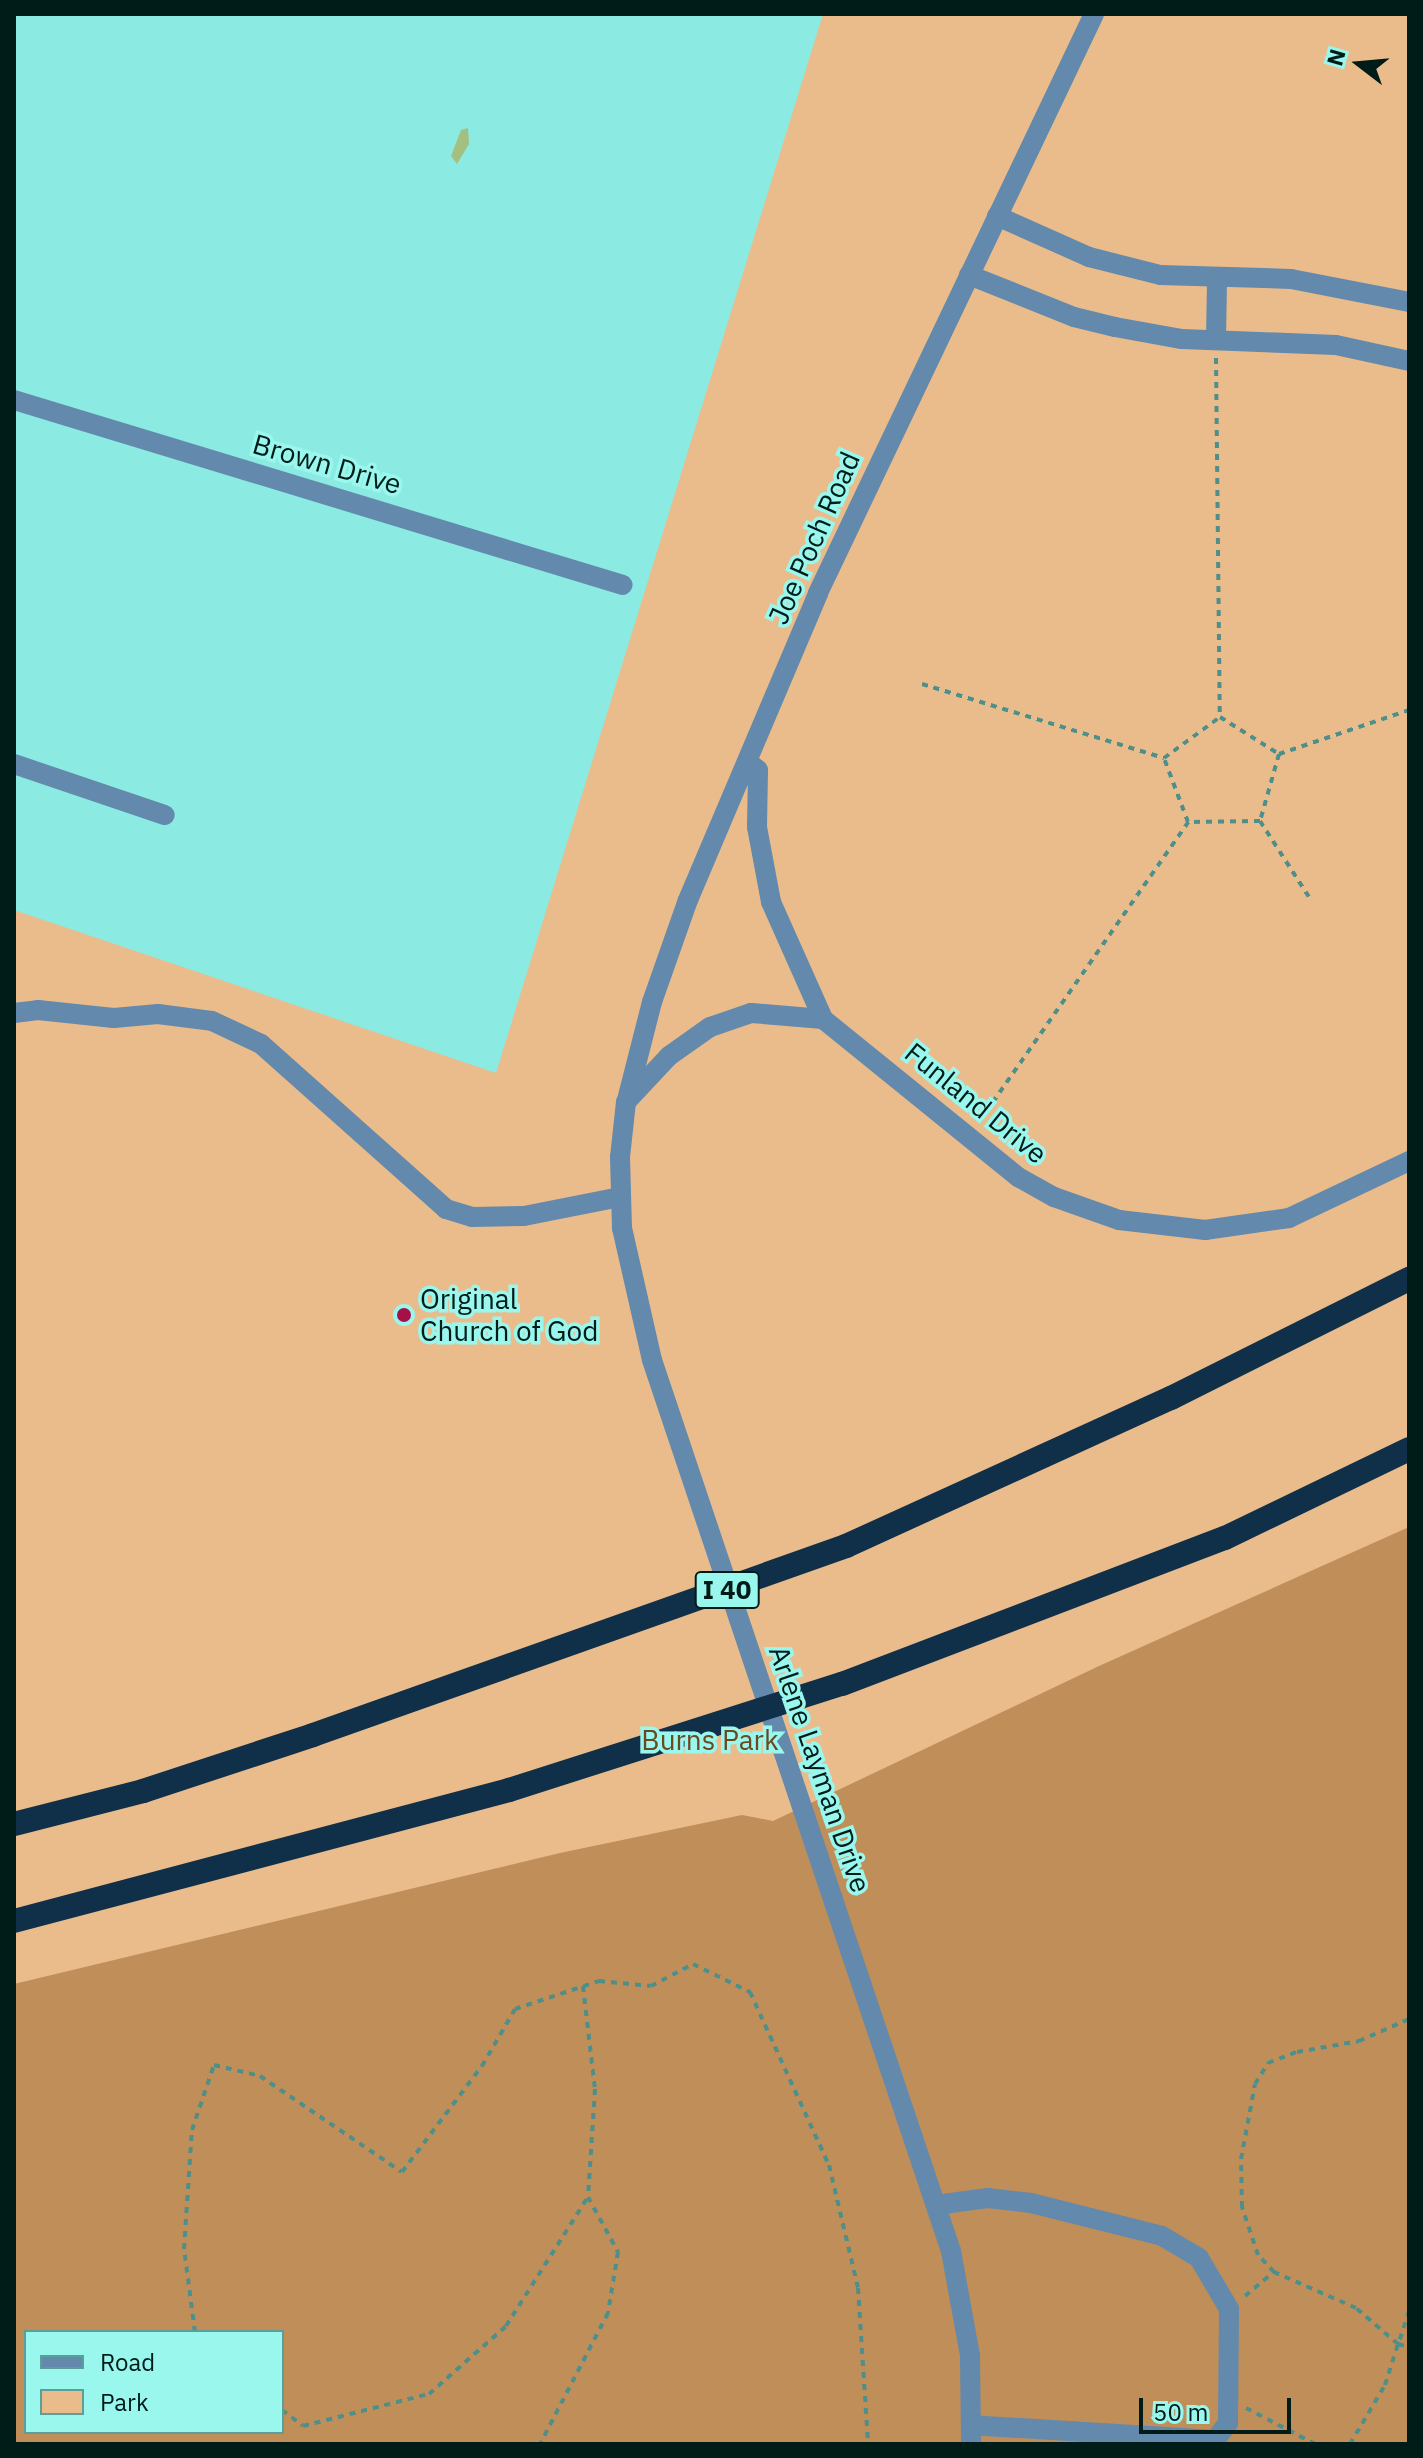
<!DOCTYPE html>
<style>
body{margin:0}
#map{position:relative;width:1423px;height:2458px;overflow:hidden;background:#8beae1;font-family:"IBM Plex Sans",sans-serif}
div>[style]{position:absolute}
.green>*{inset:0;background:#eabc8c}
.forest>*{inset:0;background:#bf8e59}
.water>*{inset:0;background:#a4c080}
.path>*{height:4px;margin-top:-2px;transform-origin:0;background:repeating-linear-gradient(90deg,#4e8f89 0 6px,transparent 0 12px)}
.minor>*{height:20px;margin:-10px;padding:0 10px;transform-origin:10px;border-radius:10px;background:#6389ac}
.highway>*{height:24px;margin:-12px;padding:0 12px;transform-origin:12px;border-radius:12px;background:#102f49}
.dots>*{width:22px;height:22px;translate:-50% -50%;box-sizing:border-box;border:4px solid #99f7ee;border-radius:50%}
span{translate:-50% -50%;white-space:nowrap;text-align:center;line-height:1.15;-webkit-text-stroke:7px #99f7ee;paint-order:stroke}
.shield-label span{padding:2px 6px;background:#99f7ee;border:2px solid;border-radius:6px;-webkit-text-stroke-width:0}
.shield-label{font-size:26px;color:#001c19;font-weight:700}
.street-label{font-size:28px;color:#001c19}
.poi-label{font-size:28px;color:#001c19}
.left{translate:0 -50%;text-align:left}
.park-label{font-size:28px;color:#6b4820}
.frame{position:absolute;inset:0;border:16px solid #001c19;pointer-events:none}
.legend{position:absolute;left:24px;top:2330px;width:260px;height:104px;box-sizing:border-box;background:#99f7ee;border:2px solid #5c9f99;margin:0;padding:10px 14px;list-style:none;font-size:24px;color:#001c19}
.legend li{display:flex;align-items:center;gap:16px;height:40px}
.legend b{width:40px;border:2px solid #5c9f99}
.north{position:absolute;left:1319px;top:24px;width:80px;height:80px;-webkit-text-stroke:6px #99f7ee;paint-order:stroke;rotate:286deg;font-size:22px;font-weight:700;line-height:32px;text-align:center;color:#001c19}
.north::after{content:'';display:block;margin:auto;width:28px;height:36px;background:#001c19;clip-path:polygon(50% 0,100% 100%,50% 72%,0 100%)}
.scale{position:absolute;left:1139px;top:2398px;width:152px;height:36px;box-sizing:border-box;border:4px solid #001c19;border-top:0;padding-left:10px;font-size:24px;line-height:28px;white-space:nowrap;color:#001c19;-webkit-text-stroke:6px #99f7ee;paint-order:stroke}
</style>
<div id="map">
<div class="green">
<i style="clip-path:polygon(evenodd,823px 14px,1409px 14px,1409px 2444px,14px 2444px,14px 910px,496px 1073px,823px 14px,26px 2332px,282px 2332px,282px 2432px,26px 2432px,26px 2332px)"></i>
</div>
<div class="forest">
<i style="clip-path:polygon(evenodd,1409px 1527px,1409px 2444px,14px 2444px,14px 1984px,560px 1853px,742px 1815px,773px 1821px,1099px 1666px,1409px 1527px,26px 2332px,282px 2332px,282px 2432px,26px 2432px,26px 2332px)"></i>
</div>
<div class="water">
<i style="clip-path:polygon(468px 128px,469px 144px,457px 164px,451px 156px,461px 130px)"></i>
</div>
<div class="path">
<i style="left:1216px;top:358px;width:359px;rotate:89.4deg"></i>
<i style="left:1220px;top:717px;width:70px;rotate:32.1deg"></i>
<i style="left:1279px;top:754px;width:70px;rotate:105.8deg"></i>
<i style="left:1260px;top:821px;width:72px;rotate:179.2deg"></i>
<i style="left:1188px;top:822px;width:68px;rotate:-110.6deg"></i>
<i style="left:1164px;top:758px;width:69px;rotate:-36.2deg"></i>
<i style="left:922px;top:684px;width:253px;rotate:17deg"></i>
<i style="left:1279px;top:754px;width:137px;rotate:-18.7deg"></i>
<i style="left:1260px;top:821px;width:90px;rotate:57.2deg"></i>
<i style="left:979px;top:1122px;width:366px;rotate:-55.1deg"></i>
<i style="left:583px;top:1986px;width:104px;rotate:83.4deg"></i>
<i style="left:595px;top:2089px;width:108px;rotate:93.7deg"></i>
<i style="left:1245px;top:2296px;width:38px;rotate:-40deg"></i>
<i style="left:1409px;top:2311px;width:35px;rotate:108deg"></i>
<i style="left:1398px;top:2344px;width:11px;rotate:15deg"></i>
<i style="left:195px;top:2332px;width:84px;rotate:-97.5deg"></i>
<i style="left:184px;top:2249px;width:119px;rotate:-86.2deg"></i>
<i style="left:192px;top:2130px;width:69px;rotate:-71.3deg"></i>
<i style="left:214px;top:2065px;width:47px;rotate:13.4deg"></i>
<i style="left:260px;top:2076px;width:171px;rotate:34.1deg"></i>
<i style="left:402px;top:2172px;width:133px;rotate:-53deg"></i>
<i style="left:482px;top:2066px;width:66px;rotate:-59.9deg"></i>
<i style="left:515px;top:2009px;width:89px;rotate:-18.4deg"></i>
<i style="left:599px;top:1981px;width:52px;rotate:5.5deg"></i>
<i style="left:651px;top:1986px;width:47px;rotate:-27.6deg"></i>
<i style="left:693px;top:1964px;width:64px;rotate:26.2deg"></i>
<i style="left:750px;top:1992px;width:190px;rotate:65.5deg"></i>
<i style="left:829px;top:2165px;width:126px;rotate:76.7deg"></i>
<i style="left:858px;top:2288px;width:156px;rotate:86.3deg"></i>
<i style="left:1246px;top:2408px;width:78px;rotate:27.6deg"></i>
<i style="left:282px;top:2410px;width:26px;rotate:37deg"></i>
<i style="left:303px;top:2426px;width:130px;rotate:-14.3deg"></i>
<i style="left:429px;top:2394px;width:103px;rotate:-41.4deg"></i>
<i style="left:506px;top:2326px;width:153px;rotate:-57.6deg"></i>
<i style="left:588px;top:2197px;width:63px;rotate:61.4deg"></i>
<i style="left:618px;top:2252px;width:62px;rotate:99.3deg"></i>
<i style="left:608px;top:2313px;width:148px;rotate:117.4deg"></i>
<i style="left:1350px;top:2444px;width:69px;rotate:-59.3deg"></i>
<i style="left:1385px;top:2385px;width:43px;rotate:-72.4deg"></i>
<i style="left:1398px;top:2344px;width:55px;rotate:-139.4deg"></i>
<i style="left:1356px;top:2308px;width:90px;rotate:-156.3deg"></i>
<i style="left:1274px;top:2272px;width:23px;rotate:-133deg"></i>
<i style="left:1258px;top:2255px;width:51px;rotate:-108.4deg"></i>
<i style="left:1242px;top:2207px;width:48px;rotate:-91.2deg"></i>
<i style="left:1241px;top:2159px;width:76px;rotate:-79.4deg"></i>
<i style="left:1255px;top:2084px;width:25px;rotate:-58deg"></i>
<i style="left:1268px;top:2063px;width:31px;rotate:-21deg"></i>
<i style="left:1297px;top:2052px;width:63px;rotate:-10.1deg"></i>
<i style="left:1359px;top:2041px;width:55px;rotate:-23.7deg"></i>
</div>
<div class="minor">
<i style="left:997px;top:216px;width:101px;rotate:24deg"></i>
<i style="left:1089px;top:257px;width:73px;rotate:14.2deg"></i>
<i style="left:1160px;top:275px;width:131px;rotate:1.7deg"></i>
<i style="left:1291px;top:279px;width:120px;rotate:11deg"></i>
<i style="left:969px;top:275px;width:113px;rotate:21.8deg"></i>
<i style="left:1074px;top:317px;width:42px;rotate:13.7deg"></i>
<i style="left:1115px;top:327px;width:68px;rotate:10.2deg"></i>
<i style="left:1182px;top:339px;width:154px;rotate:2.2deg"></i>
<i style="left:1336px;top:345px;width:75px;rotate:12.4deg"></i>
<i style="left:1216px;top:339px;width:59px;rotate:-89deg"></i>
<i style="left:14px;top:400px;width:636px;rotate:16.9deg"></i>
<i style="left:748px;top:762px;width:13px;rotate:39deg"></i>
<i style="left:758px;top:770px;width:57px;rotate:91deg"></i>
<i style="left:757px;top:827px;width:76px;rotate:79.4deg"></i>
<i style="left:771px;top:902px;width:128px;rotate:66deg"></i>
<i style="left:823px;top:1019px;width:251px;rotate:39deg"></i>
<i style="left:1018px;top:1177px;width:41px;rotate:29.1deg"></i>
<i style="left:1054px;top:1197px;width:69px;rotate:19.5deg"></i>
<i style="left:1119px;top:1220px;width:87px;rotate:6.6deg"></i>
<i style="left:1205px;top:1230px;width:85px;rotate:-8.1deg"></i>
<i style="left:1289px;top:1218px;width:133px;rotate:-25.4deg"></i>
<i style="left:14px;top:764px;width:159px;rotate:18.7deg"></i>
<i style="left:14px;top:1013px;width:24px;rotate:-7deg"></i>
<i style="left:38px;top:1010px;width:76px;rotate:6deg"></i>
<i style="left:114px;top:1018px;width:44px;rotate:-5.2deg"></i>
<i style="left:158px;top:1014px;width:54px;rotate:7.4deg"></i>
<i style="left:212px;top:1021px;width:54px;rotate:25.1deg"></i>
<i style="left:261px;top:1044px;width:248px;rotate:41.7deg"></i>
<i style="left:446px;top:1209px;width:27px;rotate:17deg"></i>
<i style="left:472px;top:1217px;width:52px;rotate:-1.1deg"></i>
<i style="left:524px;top:1216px;width:98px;rotate:-11.2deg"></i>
<i style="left:823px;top:1019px;width:72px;rotate:-175.2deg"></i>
<i style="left:751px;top:1013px;width:43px;rotate:161.1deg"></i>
<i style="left:710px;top:1027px;width:50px;rotate:144.7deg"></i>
<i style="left:669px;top:1056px;width:63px;rotate:133.1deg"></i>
<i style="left:626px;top:1102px;width:55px;rotate:96.2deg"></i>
<i style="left:620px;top:1157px;width:71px;rotate:88.4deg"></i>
<i style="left:622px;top:1228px;width:135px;rotate:77.2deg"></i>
<i style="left:652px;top:1360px;width:940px;rotate:71.45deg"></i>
<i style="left:951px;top:2251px;width:107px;rotate:79.7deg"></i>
<i style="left:970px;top:2356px;width:88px;rotate:89.3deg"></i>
<i style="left:627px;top:1100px;width:101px;rotate:-75.7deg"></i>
<i style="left:652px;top:1002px;width:108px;rotate:-70.6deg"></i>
<i style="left:688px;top:900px;width:333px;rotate:-67deg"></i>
<i style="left:818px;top:593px;width:641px;rotate:-64.51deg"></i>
<i style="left:936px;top:2205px;width:52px;rotate:-7.7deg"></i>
<i style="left:988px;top:2198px;width:43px;rotate:6.6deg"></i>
<i style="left:1031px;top:2203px;width:135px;rotate:14.1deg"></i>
<i style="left:1162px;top:2236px;width:43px;rotate:30.7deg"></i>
<i style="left:1199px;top:2258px;width:59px;rotate:59.5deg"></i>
<i style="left:1229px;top:2309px;width:114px;rotate:90.5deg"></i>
<i style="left:1228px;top:2423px;width:21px;rotate:127deg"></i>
<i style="left:1215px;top:2440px;width:243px;rotate:-176.5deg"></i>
</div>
<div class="highway">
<i style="left:14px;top:1824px;width:133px;rotate:-14.3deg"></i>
<i style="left:143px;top:1791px;width:179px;rotate:-18.2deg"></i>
<i style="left:313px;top:1735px;width:566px;rotate:-19.52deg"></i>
<i style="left:846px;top:1546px;width:357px;rotate:-24.5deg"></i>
<i style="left:1171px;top:1398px;width:266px;rotate:-26.6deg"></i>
<i style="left:14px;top:1921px;width:512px;rotate:-14.82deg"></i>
<i style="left:509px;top:1790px;width:349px;rotate:-17.7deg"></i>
<i style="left:842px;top:1684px;width:410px;rotate:-20.9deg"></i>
<i style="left:1225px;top:1538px;width:204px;rotate:-25.8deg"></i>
</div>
<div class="dots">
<i style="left:404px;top:1315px;background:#a61048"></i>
</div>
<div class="shield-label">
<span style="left:727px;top:1590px">I 40</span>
</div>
<div class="street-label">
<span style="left:327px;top:464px;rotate:16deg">Brown Drive</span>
<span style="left:814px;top:538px;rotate:-66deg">Joe Poch Road</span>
<span style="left:976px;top:1103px;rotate:39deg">Funland Drive</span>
<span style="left:820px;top:1769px;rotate:71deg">Arlene Layman Drive</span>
</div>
<div class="poi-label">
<span class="left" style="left:420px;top:1315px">Original<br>Church of God</span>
</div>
<div class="park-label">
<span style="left:710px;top:1740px">Burns Park</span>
</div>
<div class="frame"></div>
<ul class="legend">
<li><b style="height:10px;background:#6389ac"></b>Road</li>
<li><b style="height:22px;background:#eabc8c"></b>Park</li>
</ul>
<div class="north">N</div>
<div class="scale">50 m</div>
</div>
